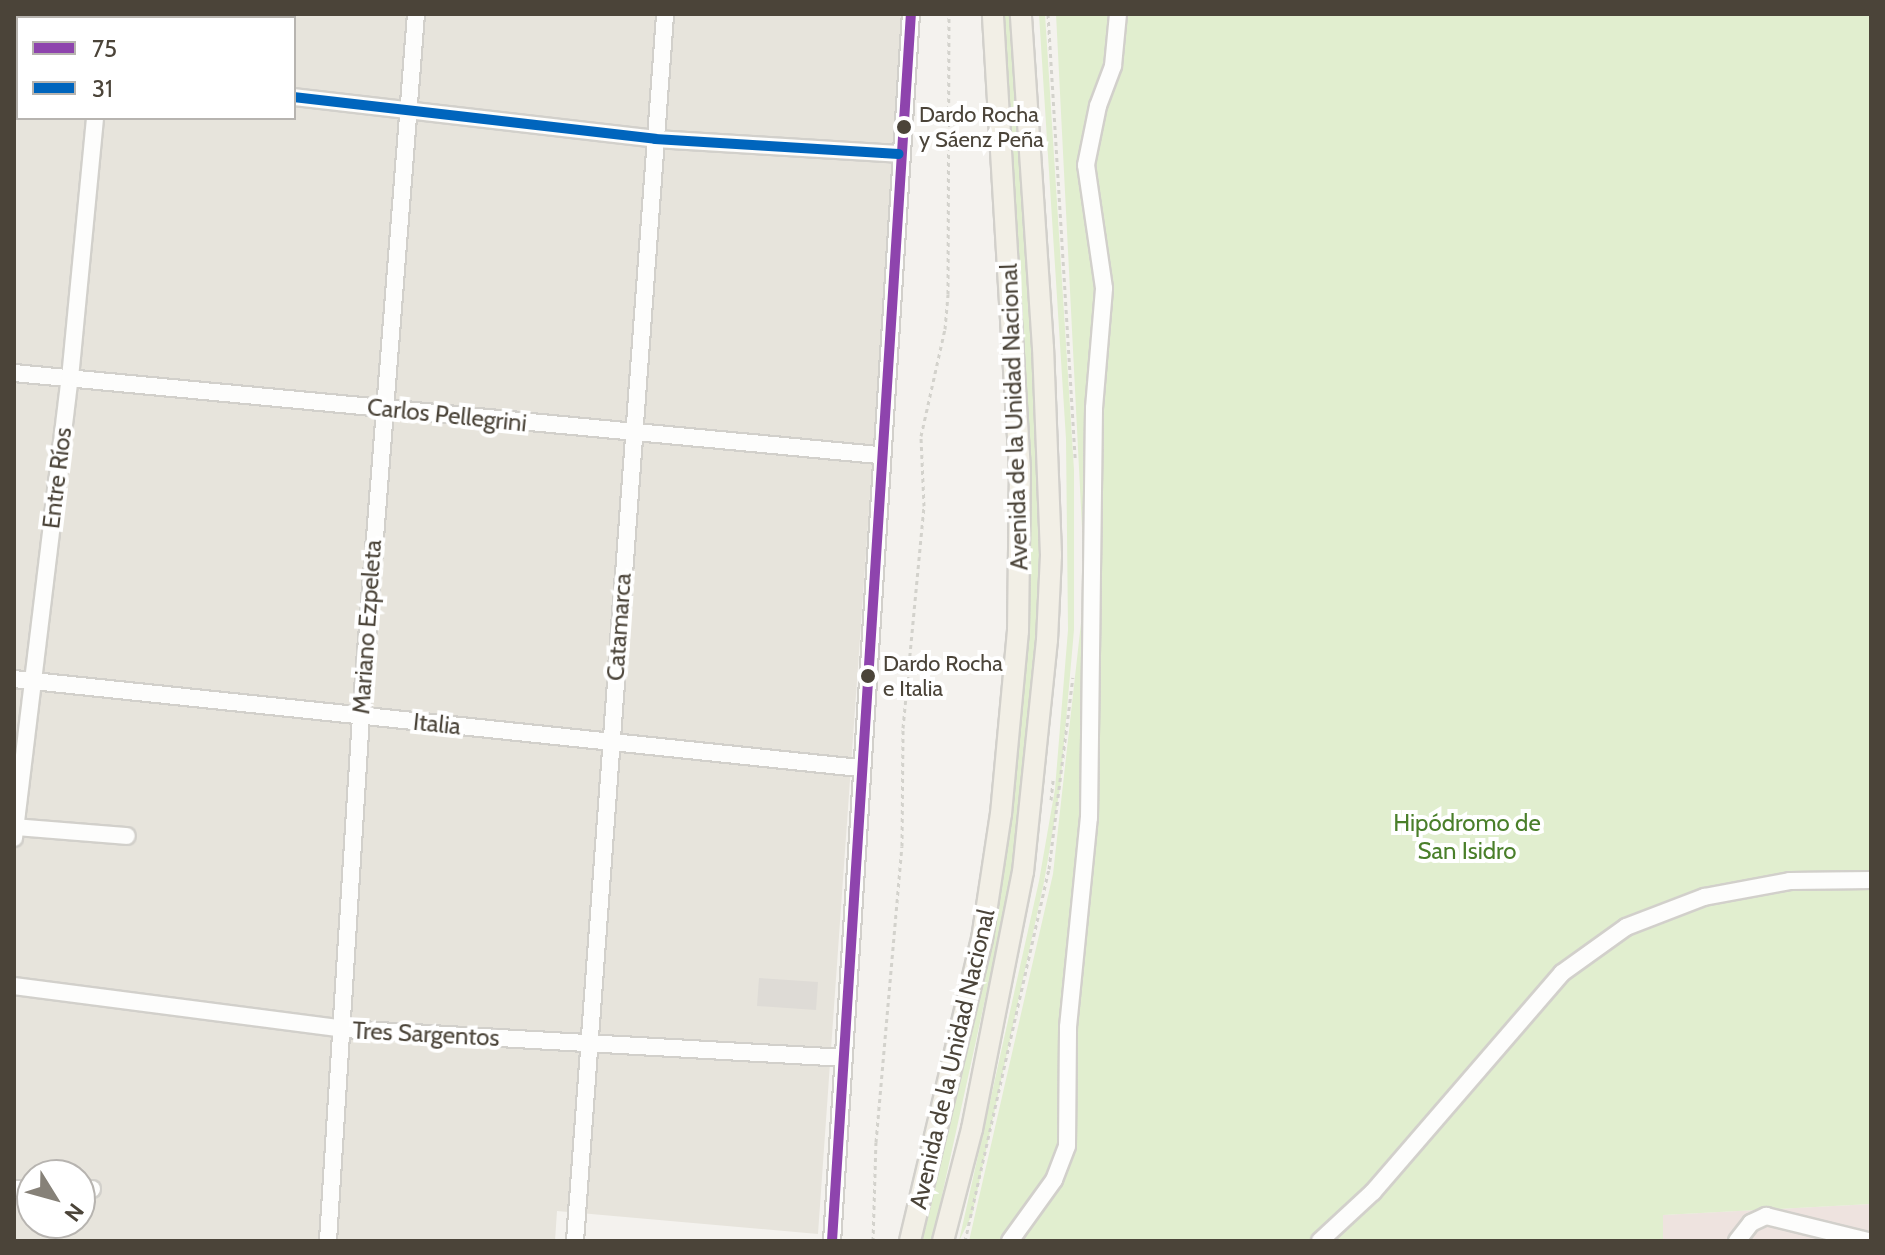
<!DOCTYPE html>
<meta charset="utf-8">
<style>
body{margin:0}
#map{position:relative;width:1885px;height:1255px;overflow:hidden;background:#f4f2ee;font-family:Cabin,sans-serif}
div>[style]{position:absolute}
.residential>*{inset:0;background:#e7e4dc}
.medical>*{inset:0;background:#eee3df}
.green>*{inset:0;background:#e1eecf}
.building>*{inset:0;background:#dedbd6}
.path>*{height:3px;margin-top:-1.5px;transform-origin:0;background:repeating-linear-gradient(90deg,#d3d2cc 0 4px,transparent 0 8px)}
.roads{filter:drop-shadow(2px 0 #d2d0cb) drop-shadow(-2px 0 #d2d0cb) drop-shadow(0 2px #d2d0cb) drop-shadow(0 -2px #d2d0cb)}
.minor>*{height:16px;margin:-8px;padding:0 8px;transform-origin:8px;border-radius:8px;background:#fdfdfc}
.major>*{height:20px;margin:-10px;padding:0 10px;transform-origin:10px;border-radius:10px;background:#f2efe6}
.bus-1>*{height:10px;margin:-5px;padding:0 5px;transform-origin:5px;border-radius:5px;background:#8e44ad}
.bus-2>*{height:10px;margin:-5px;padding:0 5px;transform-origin:5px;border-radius:5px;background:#0065bd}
.dots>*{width:22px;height:22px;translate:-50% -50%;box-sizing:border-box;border:4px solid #fff;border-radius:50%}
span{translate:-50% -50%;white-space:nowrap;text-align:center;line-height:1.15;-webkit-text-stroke:8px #fff;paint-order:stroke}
.bus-label{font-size:22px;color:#4b4439}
.left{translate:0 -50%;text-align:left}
.street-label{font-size:24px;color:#4b4439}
.park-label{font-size:24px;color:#4a7f2a}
.frame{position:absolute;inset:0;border:16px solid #4b4439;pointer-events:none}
.legend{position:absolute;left:16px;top:16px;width:280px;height:104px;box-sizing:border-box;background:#fff;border:2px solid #b7b4b0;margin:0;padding:10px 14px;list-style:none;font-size:24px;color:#4b4439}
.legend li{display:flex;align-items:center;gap:16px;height:40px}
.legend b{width:40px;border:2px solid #b7b4b0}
.north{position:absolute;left:16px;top:1159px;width:80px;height:80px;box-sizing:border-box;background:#fff;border:2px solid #b7b4b0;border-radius:50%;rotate:127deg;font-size:22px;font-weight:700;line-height:32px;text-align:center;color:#4b4439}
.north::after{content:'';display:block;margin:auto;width:28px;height:36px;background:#868178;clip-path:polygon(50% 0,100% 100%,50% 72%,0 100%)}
</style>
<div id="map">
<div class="residential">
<i style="clip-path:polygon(evenodd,14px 14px,904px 14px,818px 1234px,557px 1211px,555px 1241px,14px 1241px,14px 14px,18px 18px,294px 18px,294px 118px,18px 118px,18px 18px,14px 14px,32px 1175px,80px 1175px,80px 1223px,32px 1223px,32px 1175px)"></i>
</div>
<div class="medical">
<i style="clip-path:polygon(1871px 1204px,1871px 1241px,1663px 1241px,1663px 1215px)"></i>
</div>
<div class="green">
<i style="clip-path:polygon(1000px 14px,1012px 14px,1028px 228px,1042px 506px,1040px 611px,1010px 886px,932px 1241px,918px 1241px,965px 1048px,1024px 655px,1029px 492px)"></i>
<i style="clip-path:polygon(1039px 14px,1045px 14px,1074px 470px,1074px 630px,1060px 788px,1044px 882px,972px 1215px,959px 1241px,1039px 881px,1055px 789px,1068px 630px,1066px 439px)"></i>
<i style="clip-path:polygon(1056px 14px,1871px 14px,1871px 1204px,1663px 1215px,1663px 1241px,969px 1241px,1053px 874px,1085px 587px)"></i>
</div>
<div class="building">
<i style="clip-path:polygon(759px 978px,818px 982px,816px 1010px,757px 1006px)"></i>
</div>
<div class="path">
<i style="left:1048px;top:14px;width:448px;rotate:86.5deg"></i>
<i style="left:1051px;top:800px;width:20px;rotate:-84deg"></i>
<i style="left:873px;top:1241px;width:99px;rotate:-88.3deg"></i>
<i style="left:876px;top:1142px;width:297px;rotate:-85deg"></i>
<i style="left:902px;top:846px;width:118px;rotate:-89.5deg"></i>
<i style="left:903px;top:728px;width:223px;rotate:-84.6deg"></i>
<i style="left:924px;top:506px;width:70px;rotate:-92.5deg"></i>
<i style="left:921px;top:436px;width:110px;rotate:-77.4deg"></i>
<i style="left:945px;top:329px;width:35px;rotate:-85deg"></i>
<i style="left:948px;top:294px;width:280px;rotate:-89.8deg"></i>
<i style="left:965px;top:1241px;width:381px;rotate:-77.3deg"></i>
<i style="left:1049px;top:869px;width:193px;rotate:-82.9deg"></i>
</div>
<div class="roads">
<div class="minor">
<i style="left:107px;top:18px;width:4px;rotate:-90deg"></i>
<i style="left:14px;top:65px;width:4px"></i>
<i style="left:294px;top:97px;width:363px;rotate:6.6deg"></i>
<i style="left:655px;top:139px;width:244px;rotate:3.5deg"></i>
<i style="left:14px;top:373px;width:869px;rotate:5.42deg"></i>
<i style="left:14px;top:679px;width:850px;rotate:6.01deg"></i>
<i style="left:15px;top:827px;width:112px;rotate:4.6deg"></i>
<i style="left:14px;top:838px;width:463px;rotate:-83.1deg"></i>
<i style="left:70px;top:378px;width:261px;rotate:-84.5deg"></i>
<i style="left:14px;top:986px;width:332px;rotate:7.4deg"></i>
<i style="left:343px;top:1029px;width:498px;rotate:3.3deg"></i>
<i style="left:14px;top:1189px;width:18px"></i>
<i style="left:80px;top:1189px;width:12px"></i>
<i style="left:328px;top:1241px;width:526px;rotate:-86.4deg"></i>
<i style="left:361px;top:716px;width:704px;rotate:-85.52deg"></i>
<i style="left:575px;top:1241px;width:1230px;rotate:-85.8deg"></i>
<i style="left:832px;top:1241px;width:1230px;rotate:-86.32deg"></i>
<i style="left:1010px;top:1241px;width:75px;rotate:-54.2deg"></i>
<i style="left:1054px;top:1180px;width:36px;rotate:-69deg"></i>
<i style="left:1067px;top:1146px;width:119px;rotate:-89.5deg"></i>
<i style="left:1068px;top:1027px;width:210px;rotate:-84.3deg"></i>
<i style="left:1089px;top:818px;width:410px;rotate:-89.3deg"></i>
<i style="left:1094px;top:408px;width:120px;rotate:-85.2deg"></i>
<i style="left:1104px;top:288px;width:124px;rotate:-98.3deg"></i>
<i style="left:1086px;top:165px;width:60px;rotate:-78.5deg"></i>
<i style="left:1098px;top:106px;width:43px;rotate:-69.4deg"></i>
<i style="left:1113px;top:66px;width:52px;rotate:-84.5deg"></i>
<i style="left:1320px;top:1241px;width:72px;rotate:-42.8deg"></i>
<i style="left:1373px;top:1192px;width:289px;rotate:-49.2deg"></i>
<i style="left:1562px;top:973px;width:79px;rotate:-35.7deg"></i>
<i style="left:1626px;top:927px;width:84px;rotate:-21deg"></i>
<i style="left:1704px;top:897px;width:87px;rotate:-10.5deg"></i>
<i style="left:1790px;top:881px;width:81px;rotate:-0.7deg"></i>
<i style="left:1737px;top:1241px;width:23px;rotate:-52deg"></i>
<i style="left:1751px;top:1223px;width:17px;rotate:-25deg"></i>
<i style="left:1766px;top:1216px;width:105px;rotate:13.8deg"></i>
</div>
<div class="major">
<i style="left:910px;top:1241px;width:310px;rotate:-76.6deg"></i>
<i style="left:982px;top:939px;width:126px;rotate:-81.4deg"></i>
<i style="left:1001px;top:814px;width:184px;rotate:-84.7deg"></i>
<i style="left:1018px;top:631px;width:160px;rotate:-89.3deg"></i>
<i style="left:1020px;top:471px;width:458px;rotate:-93.4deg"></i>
<i style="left:943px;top:1241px;width:116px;rotate:-75.5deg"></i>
<i style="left:972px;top:1129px;width:262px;rotate:-78.8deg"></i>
<i style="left:1023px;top:872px;width:233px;rotate:-84.1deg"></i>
<i style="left:1047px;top:640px;width:85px;rotate:-87.3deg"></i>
<i style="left:1051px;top:555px;width:207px;rotate:-92.2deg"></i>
<i style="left:1043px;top:348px;width:335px;rotate:-93.8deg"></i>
</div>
</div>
<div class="bus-1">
<i style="left:832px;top:1241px;width:1230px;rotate:-86.32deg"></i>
</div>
<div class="bus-2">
<i style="left:294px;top:97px;width:363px;rotate:6.6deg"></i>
<i style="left:655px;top:139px;width:244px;rotate:3.5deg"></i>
</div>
<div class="dots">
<i style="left:904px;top:127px;background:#4b4439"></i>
<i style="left:868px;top:676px;background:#4b4439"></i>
</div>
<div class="bus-label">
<span class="left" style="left:919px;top:127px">Dardo Rocha<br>y Sáenz Peña</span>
<span class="left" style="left:883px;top:676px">Dardo Rocha<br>e Italia</span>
</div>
<div class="street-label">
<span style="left:447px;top:415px;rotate:6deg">Carlos Pellegrini</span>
<span style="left:1014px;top:417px;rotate:-92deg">Avenida de la Unidad Nacional</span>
<span style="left:57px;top:478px;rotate:-83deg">Entre Ríos</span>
<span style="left:367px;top:627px;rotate:-86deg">Mariano Ezpeleta</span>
<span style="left:619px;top:627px;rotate:-86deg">Catamarca</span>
<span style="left:437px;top:724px;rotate:6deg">Italia</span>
<span style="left:426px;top:1034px;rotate:3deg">Tres Sargentos</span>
<span style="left:952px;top:1059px;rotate:-77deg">Avenida de la Unidad Nacional</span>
</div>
<div class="park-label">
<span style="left:1467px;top:837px">Hipódromo de<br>San Isidro</span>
</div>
<div class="frame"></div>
<ul class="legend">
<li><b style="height:10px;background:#8e44ad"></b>75</li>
<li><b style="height:10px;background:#0065bd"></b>31</li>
</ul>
<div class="north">N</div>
</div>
